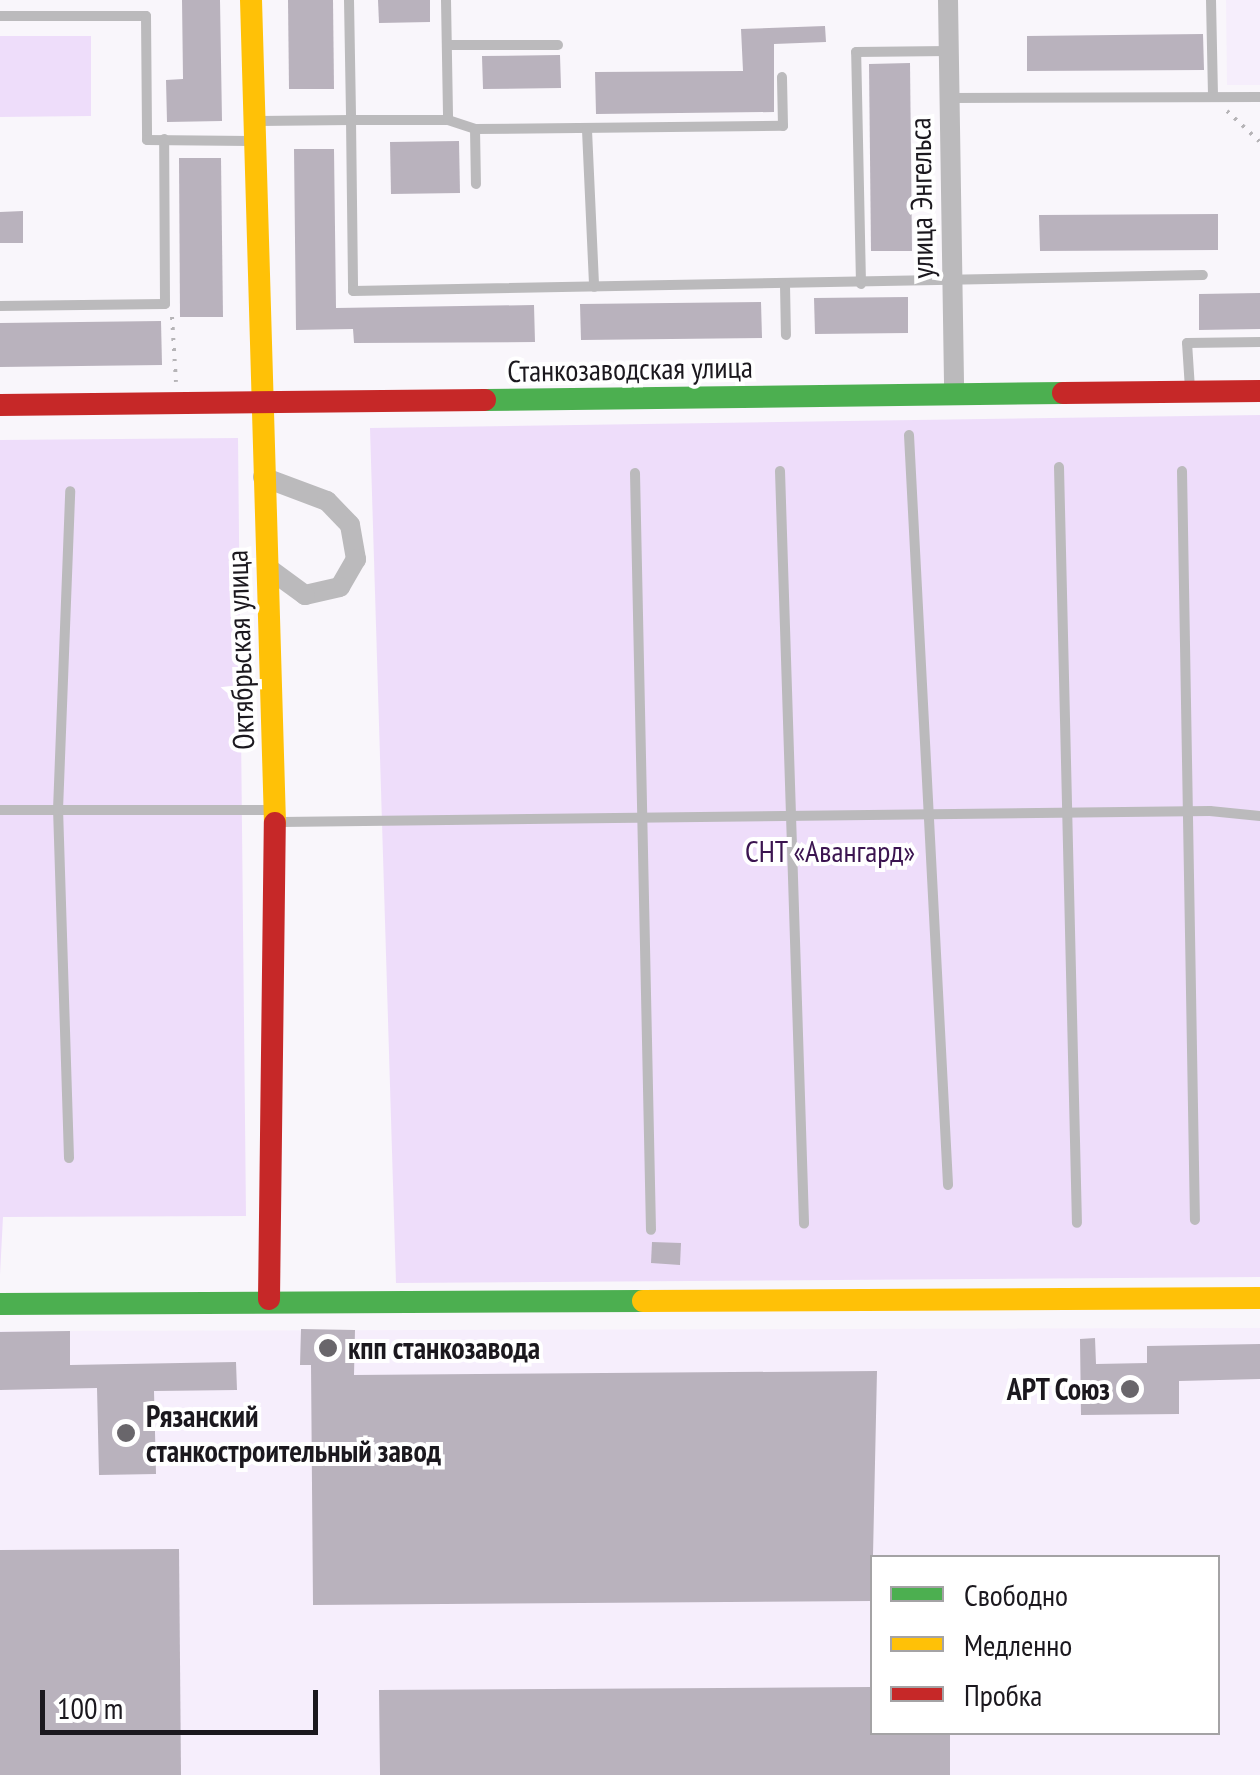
<!DOCTYPE html>
<meta charset="utf-8">
<style>
body{margin:0}
#map{position:relative;width:1260px;height:1775px;overflow:hidden;background:#f9f6fb;font-family:"PT Sans Narrow",sans-serif}
div>[style]{position:absolute}
.built>*{inset:0;background:#f6eefc}
.green>*{inset:0;background:#eeddfa}
.building>*{inset:0;background:#b9b2bd}
.path>*{height:4px;margin-top:-2px;transform-origin:0;background:repeating-linear-gradient(90deg,#b6b4b7 0 2.5px,transparent 0 10.5px)}
.lane>*{height:10px;margin:-5px;padding:0 5px;transform-origin:5px;border-radius:5px;background:#bbbabc}
.street>*{height:20px;margin:-10px;padding:0 10px;transform-origin:10px;border-radius:10px;background:#bbbabc}
.fast>*{height:22px;margin:-11px;padding:0 11px;transform-origin:11px;border-radius:11px;background:#4caf50}
.slow>*{height:22px;margin:-11px;padding:0 11px;transform-origin:11px;border-radius:11px;background:#ffc107}
.jam>*{height:22px;margin:-11px;padding:0 11px;transform-origin:11px;border-radius:11px;background:#c62828}
.dots>*{width:28px;height:28px;translate:-50% -50%;box-sizing:border-box;border:5px solid #fff;border-radius:50%}
span{translate:-50% -50%;white-space:nowrap;text-align:center;line-height:1.15;-webkit-text-stroke:8px #fff;paint-order:stroke}
.street-label{font-size:30px;color:#1b181e}
.park-label{font-size:30px;color:#3b1450}
.poi-label{font-size:30px;color:#1b181e;font-weight:700}
.left{translate:0 -50%;text-align:left}
.right{translate:-100% -50%;text-align:right}
.legend{position:absolute;left:870px;top:1555px;width:350px;height:180px;box-sizing:border-box;background:#fff;border:2px solid #a4a3a5;margin:0;padding:12px 18px;list-style:none;font-size:30px;color:#1b181e}
.legend li{display:flex;align-items:center;gap:20px;height:50px}
.legend b{width:50px;border:2px solid #a4a3a5}
.scale{position:absolute;left:40px;top:1690px;width:278px;height:45px;box-sizing:border-box;border:5px solid #1b181e;border-top:0;padding-left:12px;font-size:30px;line-height:35px;white-space:nowrap;color:#1b181e;-webkit-text-stroke:8px #fff;paint-order:stroke}
</style>
<div id="map">
<div class="built">
<i style="clip-path:polygon(1226px 0,1260px 0,1260px 85px,1227px 85px)"></i>
<i style="clip-path:polygon(evenodd,1260px 1328px,1260px 1775px,0 1775px,0 1331px,1260px 1328px,872px 1558px,1218px 1558px,1218px 1732px,872px 1732px,872px 1558px)"></i>
</div>
<div class="green">
<i style="clip-path:polygon(0 36px,91px 36px,91px 116px,0 117px)"></i>
<i style="clip-path:polygon(1260px 415px,1260px 1277px,396px 1283px,370px 428px)"></i>
<i style="clip-path:polygon(238px 438px,246px 1216px,3px 1217px,0 1275px,0 440px)"></i>
</div>
<div class="building">
<i style="clip-path:polygon(182px 0,220px 0,222px 121px,167px 122px,166px 80px,183px 79px)"></i>
<i style="clip-path:polygon(288px 0,333px 0,334px 89px,289px 89px)"></i>
<i style="clip-path:polygon(378px 0,430px 0,430px 22px,379px 23px)"></i>
<i style="clip-path:polygon(825px 26px,826px 42px,774px 44px,774px 112px,596px 114px,595px 72px,743px 71px,741px 29px)"></i>
<i style="clip-path:polygon(1203px 34px,1204px 70px,1027px 71px,1027px 36px)"></i>
<i style="clip-path:polygon(560px 55px,561px 88px,483px 89px,482px 56px)"></i>
<i style="clip-path:polygon(910px 63px,912px 251px,871px 251px,869px 64px)"></i>
<i style="clip-path:polygon(459px 141px,460px 193px,391px 194px,390px 142px)"></i>
<i style="clip-path:polygon(294px 149px,334px 149px,336px 308px,534px 305px,535px 342px,354px 343px,353px 329px,296px 330px)"></i>
<i style="clip-path:polygon(179px 158px,221px 158px,223px 317px,180px 317px)"></i>
<i style="clip-path:polygon(23px 211px,23px 243px,0 243px,0 212px)"></i>
<i style="clip-path:polygon(1218px 214px,1218px 250px,1040px 251px,1039px 215px)"></i>
<i style="clip-path:polygon(1260px 293px,1260px 329px,1199px 330px,1199px 294px)"></i>
<i style="clip-path:polygon(908px 297px,908px 333px,815px 334px,814px 298px)"></i>
<i style="clip-path:polygon(761px 302px,762px 338px,581px 340px,580px 304px)"></i>
<i style="clip-path:polygon(161px 321px,162px 365px,0 367px,0 323px)"></i>
<i style="clip-path:polygon(652px 1242px,681px 1243px,680px 1265px,651px 1263px)"></i>
<i style="clip-path:polygon(301px 1329px,355px 1330px,354px 1375px,877px 1371px,872px 1601px,313px 1605px,311px 1365px,300px 1365px)"></i>
<i style="clip-path:polygon(70px 1331px,70px 1365px,236px 1362px,237px 1390px,154px 1391px,156px 1474px,99px 1475px,97px 1388px,0 1390px,0 1332px)"></i>
<i style="clip-path:polygon(1095px 1338px,1096px 1364px,1147px 1363px,1147px 1346px,1260px 1344px,1260px 1379px,1179px 1381px,1179px 1414px,1081px 1415px,1080px 1339px)"></i>
<i style="clip-path:polygon(179px 1549px,181px 1775px,0 1775px,0 1550px)"></i>
<i style="clip-path:polygon(872px 1687px,872px 1732px,950px 1732px,950px 1775px,380px 1775px,379px 1690px)"></i>
</div>
<div class="path">
<i style="left:1227px;top:111px;width:45px;rotate:43.2deg"></i>
<i style="left:172px;top:317px;width:65px;rotate:86.5deg"></i>
</div>
<div class="lane">
<i style="left:349px;top:0;width:120px;rotate:89deg"></i>
<i style="left:351px;top:120px;width:97px"></i>
<i style="left:448px;top:120px;width:28px;rotate:18deg"></i>
<i style="left:475px;top:129px;width:308px;rotate:-0.6deg"></i>
<i style="left:783px;top:126px;width:49px;rotate:-91.2deg"></i>
<i style="left:446px;top:0;width:120px;rotate:89deg"></i>
<i style="left:1211px;top:0;width:97px;rotate:88.8deg"></i>
<i style="left:0;top:16px;width:146px"></i>
<i style="left:146px;top:16px;width:124px;rotate:89.5deg"></i>
<i style="left:147px;top:140px;width:103px;rotate:0.6deg"></i>
<i style="left:447px;top:45px;width:111px"></i>
<i style="left:950px;top:98px;width:310px;rotate:-0.2deg"></i>
<i style="left:259px;top:121px;width:92px;rotate:-0.6deg"></i>
<i style="left:351px;top:120px;width:171px;rotate:89.3deg"></i>
<i style="left:353px;top:291px;width:850px;rotate:-1.08deg"></i>
<i style="left:475px;top:129px;width:55px;rotate:89deg"></i>
<i style="left:587px;top:130px;width:157px;rotate:87.4deg"></i>
<i style="left:861px;top:284px;width:232px;rotate:-91.2deg"></i>
<i style="left:856px;top:52px;width:93px;rotate:-0.6deg"></i>
<i style="left:785px;top:285px;width:50px;rotate:88.9deg"></i>
<i style="left:0;top:306px;width:165px;rotate:-0.7deg"></i>
<i style="left:165px;top:304px;width:165px;rotate:-90.3deg"></i>
<i style="left:1190px;top:389px;width:46px;rotate:-93.7deg"></i>
<i style="left:1187px;top:343px;width:73px;rotate:-0.8deg"></i>
<i style="left:909px;top:435px;width:751px;rotate:87.02deg"></i>
<i style="left:1059px;top:467px;width:756px;rotate:88.64deg"></i>
<i style="left:780px;top:471px;width:753px;rotate:88.17deg"></i>
<i style="left:1182px;top:471px;width:749px;rotate:89.01deg"></i>
<i style="left:635px;top:473px;width:757px;rotate:88.79deg"></i>
<i style="left:0;top:810px;width:273px"></i>
<i style="left:281px;top:822px;width:929px;rotate:-0.68deg"></i>
<i style="left:1210px;top:811px;width:50px;rotate:5.7deg"></i>
<i style="left:69px;top:1158px;width:348px;rotate:-91.8deg"></i>
<i style="left:58px;top:810px;width:319px;rotate:-87.8deg"></i>
</div>
<div class="street">
<i style="left:948px;top:0;width:395px;rotate:89.1deg"></i>
<i style="left:263px;top:477px;width:68px;rotate:20.6deg"></i>
<i style="left:327px;top:501px;width:33px;rotate:46deg"></i>
<i style="left:350px;top:525px;width:35px;rotate:80deg"></i>
<i style="left:356px;top:559px;width:32px;rotate:120deg"></i>
<i style="left:340px;top:587px;width:36px;rotate:167deg"></i>
<i style="left:305px;top:595px;width:46px;rotate:-143.9deg"></i>
</div>
<div class="fast">
<i style="left:485px;top:400px;width:578px;rotate:-0.69deg"></i>
<i style="left:0;top:1304px;width:643px;rotate:-0.27deg"></i>
</div>
<div class="slow">
<i style="left:251px;top:0;width:823px;rotate:88.33deg"></i>
<i style="left:643px;top:1301px;width:617px;rotate:-0.28deg"></i>
</div>
<div class="jam">
<i style="left:1063px;top:393px;width:197px;rotate:-0.6deg"></i>
<i style="left:0;top:405px;width:485px;rotate:-0.6deg"></i>
<i style="left:269px;top:1299px;width:476px;rotate:-89.3deg"></i>
</div>
<div class="dots">
<i style="left:328px;top:1348px;background:#69666b"></i>
<i style="left:1130px;top:1389px;background:#69666b"></i>
<i style="left:126px;top:1433px;background:#69666b"></i>
</div>
<div class="street-label">
<span style="left:921px;top:198px;rotate:-91deg">улица Энгельса</span>
<span style="left:630px;top:369px;rotate:-1deg">Станкозаводская улица</span>
<span style="left:240px;top:650px;rotate:-92deg">Октябрьская улица</span>
</div>
<div class="park-label">
<span style="left:830px;top:851px">СНТ «Авангард»</span>
</div>
<div class="poi-label">
<span class="left" style="left:348px;top:1348px">кпп станкозавода</span>
<span class="right" style="left:1110px;top:1389px">АРТ Союз</span>
<span class="left" style="left:146px;top:1433px">Рязанский<br>станкостроительный завод</span>
</div>
<ul class="legend">
<li><b style="height:12px;background:#4caf50"></b>Свободно</li>
<li><b style="height:12px;background:#ffc107"></b>Медленно</li>
<li><b style="height:12px;background:#c62828"></b>Пробка</li>
</ul>
<div class="scale">100 m</div>
</div>
